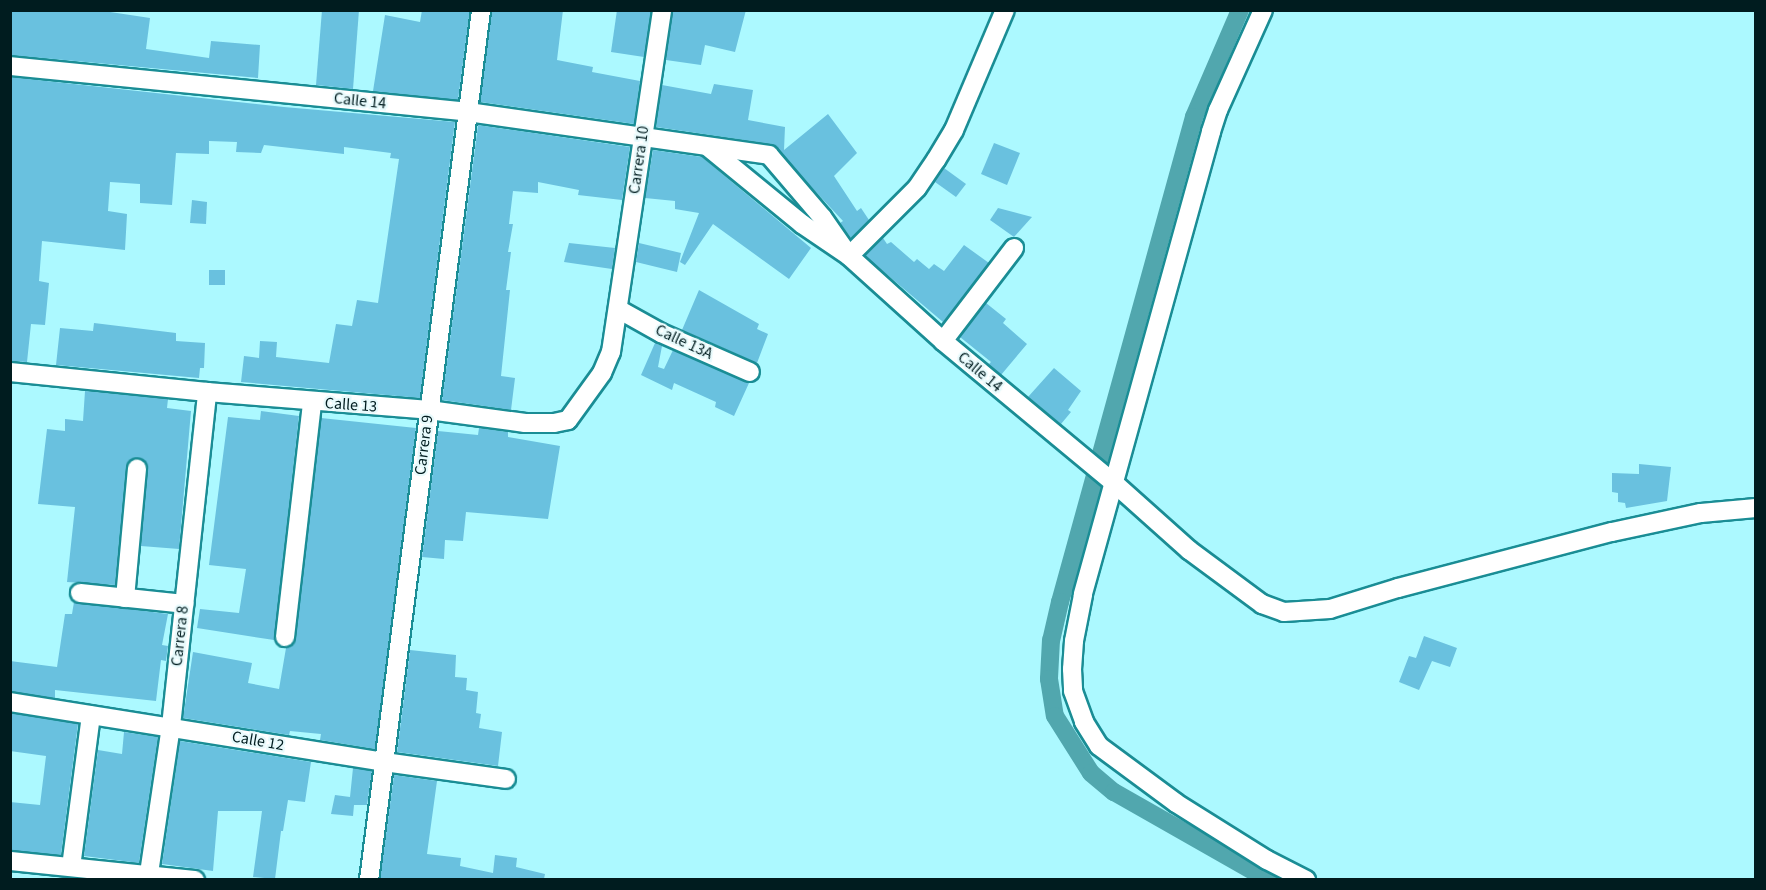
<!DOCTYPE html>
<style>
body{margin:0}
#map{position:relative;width:1766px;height:890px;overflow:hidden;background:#acf9ff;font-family:"Source Sans 3",sans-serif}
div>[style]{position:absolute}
.canal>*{height:18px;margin:-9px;padding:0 9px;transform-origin:9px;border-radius:9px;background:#51a7ae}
.building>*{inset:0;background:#69c1df}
.roads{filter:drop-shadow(2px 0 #1a8d95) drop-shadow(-2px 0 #1a8d95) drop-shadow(0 2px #1a8d95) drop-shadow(0 -2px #1a8d95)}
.street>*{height:18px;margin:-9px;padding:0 9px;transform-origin:9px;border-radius:9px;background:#fff}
span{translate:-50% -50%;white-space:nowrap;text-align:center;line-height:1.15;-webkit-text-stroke:4.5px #e8fafc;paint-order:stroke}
.street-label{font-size:16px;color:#001c1f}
.frame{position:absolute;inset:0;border:12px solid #001c1f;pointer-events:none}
</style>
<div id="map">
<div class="canal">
<i style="left:1240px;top:10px;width:116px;rotate:113.3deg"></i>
<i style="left:1194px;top:117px;width:503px;rotate:105.44deg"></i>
<i style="left:1060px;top:602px;width:39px;rotate:103deg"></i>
<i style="left:1051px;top:640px;width:39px;rotate:93deg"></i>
<i style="left:1049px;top:679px;width:37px;rotate:81deg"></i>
<i style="left:1055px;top:716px;width:67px;rotate:57.7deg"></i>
<i style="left:1091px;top:773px;width:30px;rotate:40deg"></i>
<i style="left:1114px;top:792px;width:178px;rotate:29.6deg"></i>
</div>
<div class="building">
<i style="clip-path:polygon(10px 10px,97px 10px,150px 18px,146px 49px,209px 58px,211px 41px,260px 45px,258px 78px,10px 55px)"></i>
<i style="clip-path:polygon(322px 10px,359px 10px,353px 89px,316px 85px)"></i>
<i style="clip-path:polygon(422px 10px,470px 10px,458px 100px,373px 91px,385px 15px,420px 22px)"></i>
<i style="clip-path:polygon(492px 10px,563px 10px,557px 60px,593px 67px,592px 72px,640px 81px,634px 124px,480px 102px)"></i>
<i style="clip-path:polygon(617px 10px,651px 10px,644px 57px,611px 52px)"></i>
<i style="clip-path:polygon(673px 10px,746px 10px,735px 52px,705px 45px,701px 65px,666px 60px)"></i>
<i style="clip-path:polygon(10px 77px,284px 107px,455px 122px,420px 398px,241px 382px,244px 356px,259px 358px,260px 341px,277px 342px,276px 357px,329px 363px,336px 324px,352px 326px,357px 300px,378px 303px,399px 159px,390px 158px,391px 153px,344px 147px,344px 154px,264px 145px,261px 153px,236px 152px,237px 142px,209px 141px,209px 154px,176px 153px,172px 205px,140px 203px,140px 184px,110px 182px,108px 211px,127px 214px,125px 250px,42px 241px,39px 281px,49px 283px,45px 325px,31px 324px,27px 362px,10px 361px)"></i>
<i style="clip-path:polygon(714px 84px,753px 90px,748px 120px,785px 127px,784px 150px,828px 114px,857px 153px,834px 176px,857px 211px,861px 208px,869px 220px,851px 238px,840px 223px,843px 221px,771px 144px,656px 127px,662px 85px,711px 94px)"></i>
<i style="clip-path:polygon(478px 125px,630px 147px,622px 200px,578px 195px,579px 190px,538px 182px,538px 193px,513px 191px,509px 224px,513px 224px,508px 252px,511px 252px,506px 290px,510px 290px,501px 376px,515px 378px,511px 410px,442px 400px)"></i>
<i style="clip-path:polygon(994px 143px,1020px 153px,1007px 185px,981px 174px)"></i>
<i style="clip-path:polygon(653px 150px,702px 157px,811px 248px,789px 279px,713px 224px,685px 265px,680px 262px,699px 213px,675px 209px,675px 201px,645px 198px)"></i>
<i style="clip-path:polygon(944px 168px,966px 184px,956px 197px,935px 182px)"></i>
<i style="clip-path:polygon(192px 200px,207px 202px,206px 224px,190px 223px)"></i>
<i style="clip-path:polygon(998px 208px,1032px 217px,1014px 237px,990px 220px)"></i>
<i style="clip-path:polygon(883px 238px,887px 244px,891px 242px,914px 262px,917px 259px,929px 269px,934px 264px,944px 271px,964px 245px,989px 263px,943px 322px,865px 256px)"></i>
<i style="clip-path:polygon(569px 243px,615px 248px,612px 269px,564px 262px)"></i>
<i style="clip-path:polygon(639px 243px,681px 253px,677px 272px,636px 262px)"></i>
<i style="clip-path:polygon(209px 270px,225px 270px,225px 285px,209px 285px)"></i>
<i style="clip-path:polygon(699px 290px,759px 324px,757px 329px,768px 334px,757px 363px,682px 330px)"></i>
<i style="clip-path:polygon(986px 303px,1006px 319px,1003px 323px,1027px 344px,1001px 375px,989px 364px,991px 362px,960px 337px)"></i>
<i style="clip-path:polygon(94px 323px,176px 333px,176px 341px,205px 343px,204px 368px,200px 368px,199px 378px,56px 365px,60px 328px,93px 331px)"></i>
<i style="clip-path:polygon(655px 343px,662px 346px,658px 367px,664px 369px,673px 350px,749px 383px,734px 416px,715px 407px,716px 402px,674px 383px,672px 390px,641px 375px)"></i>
<i style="clip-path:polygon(1054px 368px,1081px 391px,1068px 410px,1071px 412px,1061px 424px,1028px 397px)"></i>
<i style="clip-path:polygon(85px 391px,168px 399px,167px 408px,191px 411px,179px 549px,141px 546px,148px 469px,143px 460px,132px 459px,126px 468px,115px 585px,67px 582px,75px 507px,38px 504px,47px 429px,65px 431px,65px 419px,83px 421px)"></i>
<i style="clip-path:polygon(261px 411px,299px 416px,274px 640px,197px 628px,200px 609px,239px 613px,246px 569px,209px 565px,228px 417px,260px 420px)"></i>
<i style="clip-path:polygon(321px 418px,416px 428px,375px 749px,320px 740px,321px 734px,290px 731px,289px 735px,183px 718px,193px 652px,252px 663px,248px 683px,279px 689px,286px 648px,294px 644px,296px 638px)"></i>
<i style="clip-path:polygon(479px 428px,508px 432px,508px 437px,560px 446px,548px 519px,466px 512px,463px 541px,445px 540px,444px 559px,422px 557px,438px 431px,478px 435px)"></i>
<i style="clip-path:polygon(1639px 464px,1671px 467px,1667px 501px,1626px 508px,1625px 503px,1618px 502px,1618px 493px,1612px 492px,1612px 473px,1639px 474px)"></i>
<i style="clip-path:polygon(74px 602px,168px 614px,162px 645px,168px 646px,166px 661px,161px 660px,156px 701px,55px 690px,55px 698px,10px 691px,10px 661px,57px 667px,65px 614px,72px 614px)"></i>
<i style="clip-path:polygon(1424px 636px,1457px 648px,1450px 667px,1432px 661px,1419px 690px,1399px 682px,1409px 656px,1416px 658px)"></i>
<i style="clip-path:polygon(410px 650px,456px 655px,455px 677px,467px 678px,466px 690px,478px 692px,476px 713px,481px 714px,479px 728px,502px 732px,498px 766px,397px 752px)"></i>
<i style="clip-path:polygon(10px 713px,78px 724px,61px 855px,10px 850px,10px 802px,40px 805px,46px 756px,10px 751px)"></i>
<i style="clip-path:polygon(124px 732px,158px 737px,139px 863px,84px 856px,98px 750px,122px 754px)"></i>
<i style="clip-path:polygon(180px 741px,311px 762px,305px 802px,288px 800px,283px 831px,281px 831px,275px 879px,253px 877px,262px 811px,218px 811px,213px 871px,162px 864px)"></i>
<i style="clip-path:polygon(353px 768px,372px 771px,367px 805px,354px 805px,353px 816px,331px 814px,335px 795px,350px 797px)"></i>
<i style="clip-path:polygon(394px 775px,437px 781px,427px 854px,461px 858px,460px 866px,493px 873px,495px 855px,517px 858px,516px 867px,545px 874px,544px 879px,380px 879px)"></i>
</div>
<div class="roads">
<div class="street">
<i style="left:1263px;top:10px;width:110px;rotate:114.2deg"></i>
<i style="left:1218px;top:110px;width:23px;rotate:108deg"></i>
<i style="left:1211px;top:132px;width:480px;rotate:105.5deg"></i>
<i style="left:1083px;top:595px;width:47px;rotate:101.1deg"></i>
<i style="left:1074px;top:641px;width:28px;rotate:94deg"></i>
<i style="left:1072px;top:669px;width:22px;rotate:87deg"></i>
<i style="left:1073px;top:691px;width:33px;rotate:70deg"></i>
<i style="left:1084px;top:722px;width:28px;rotate:58deg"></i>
<i style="left:1099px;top:746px;width:96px;rotate:36.5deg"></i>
<i style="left:1176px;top:803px;width:107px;rotate:32.1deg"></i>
<i style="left:1267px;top:860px;width:44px;rotate:27.1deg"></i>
<i style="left:10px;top:66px;width:460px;rotate:5.7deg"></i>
<i style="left:468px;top:112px;width:304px;rotate:8.1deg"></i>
<i style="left:769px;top:155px;width:82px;rotate:49.5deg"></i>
<i style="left:822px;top:217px;width:37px;rotate:55deg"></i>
<i style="left:708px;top:147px;width:122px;rotate:39.3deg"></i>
<i style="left:802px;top:224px;width:57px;rotate:34.2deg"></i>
<i style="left:849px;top:256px;width:127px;rotate:42.1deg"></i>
<i style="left:943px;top:341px;width:222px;rotate:39.7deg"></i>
<i style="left:1114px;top:483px;width:101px;rotate:41.8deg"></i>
<i style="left:1189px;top:550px;width:91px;rotate:36.5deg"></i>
<i style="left:1262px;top:604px;width:23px;rotate:20deg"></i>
<i style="left:1284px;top:612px;width:46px;rotate:-3.7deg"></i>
<i style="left:1330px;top:609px;width:71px;rotate:-17.2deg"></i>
<i style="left:1398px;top:588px;width:221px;rotate:-14.7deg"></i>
<i style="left:1612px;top:532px;width:91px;rotate:-12.1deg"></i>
<i style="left:1701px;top:513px;width:55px;rotate:-5.2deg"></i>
<i style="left:849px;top:256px;width:96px;rotate:-45deg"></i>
<i style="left:917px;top:188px;width:34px;rotate:-56deg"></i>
<i style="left:936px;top:160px;width:35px;rotate:-59deg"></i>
<i style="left:954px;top:130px;width:130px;rotate:-67deg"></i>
<i style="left:618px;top:309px;width:49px;rotate:29.2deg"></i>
<i style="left:661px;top:333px;width:97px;rotate:23.7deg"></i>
<i style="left:943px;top:341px;width:117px;rotate:-52.6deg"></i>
<i style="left:10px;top:372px;width:198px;rotate:5.8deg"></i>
<i style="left:207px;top:392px;width:223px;rotate:4.6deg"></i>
<i style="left:429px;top:410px;width:97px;rotate:7.7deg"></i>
<i style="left:525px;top:423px;width:29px"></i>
<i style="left:554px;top:423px;width:14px;rotate:-12deg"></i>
<i style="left:568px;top:420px;width:58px;rotate:-54.1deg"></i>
<i style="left:602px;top:373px;width:23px;rotate:-67deg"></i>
<i style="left:611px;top:352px;width:346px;rotate:-81.5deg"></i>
<i style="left:80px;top:593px;width:105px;rotate:6deg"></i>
<i style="left:125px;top:598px;width:130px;rotate:-84.7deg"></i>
<i style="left:285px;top:637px;width:237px;rotate:-83.4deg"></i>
<i style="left:10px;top:702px;width:379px;rotate:9.1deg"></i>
<i style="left:384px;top:762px;width:123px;rotate:7.9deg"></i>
<i style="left:10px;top:861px;width:186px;rotate:5.9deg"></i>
<i style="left:71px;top:867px;width:153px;rotate:-82.5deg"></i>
<i style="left:148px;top:880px;width:156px;rotate:-81.5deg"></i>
<i style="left:171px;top:726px;width:336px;rotate:-83.8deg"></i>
<i style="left:369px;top:880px;width:877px;rotate:-82.66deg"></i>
</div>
</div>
<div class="street-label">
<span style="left:360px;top:101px;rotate:6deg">Calle 14</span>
<span style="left:639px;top:160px;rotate:-82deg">Carrera 10</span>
<span style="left:684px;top:342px;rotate:25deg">Calle 13A</span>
<span style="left:980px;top:372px;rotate:40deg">Calle 14</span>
<span style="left:351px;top:405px;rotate:4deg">Calle 13</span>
<span style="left:424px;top:445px;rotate:-83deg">Carrera 9</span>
<span style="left:180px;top:636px;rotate:-84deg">Carrera 8</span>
<span style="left:258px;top:741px;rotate:10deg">Calle 12</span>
</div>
<div class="frame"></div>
</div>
